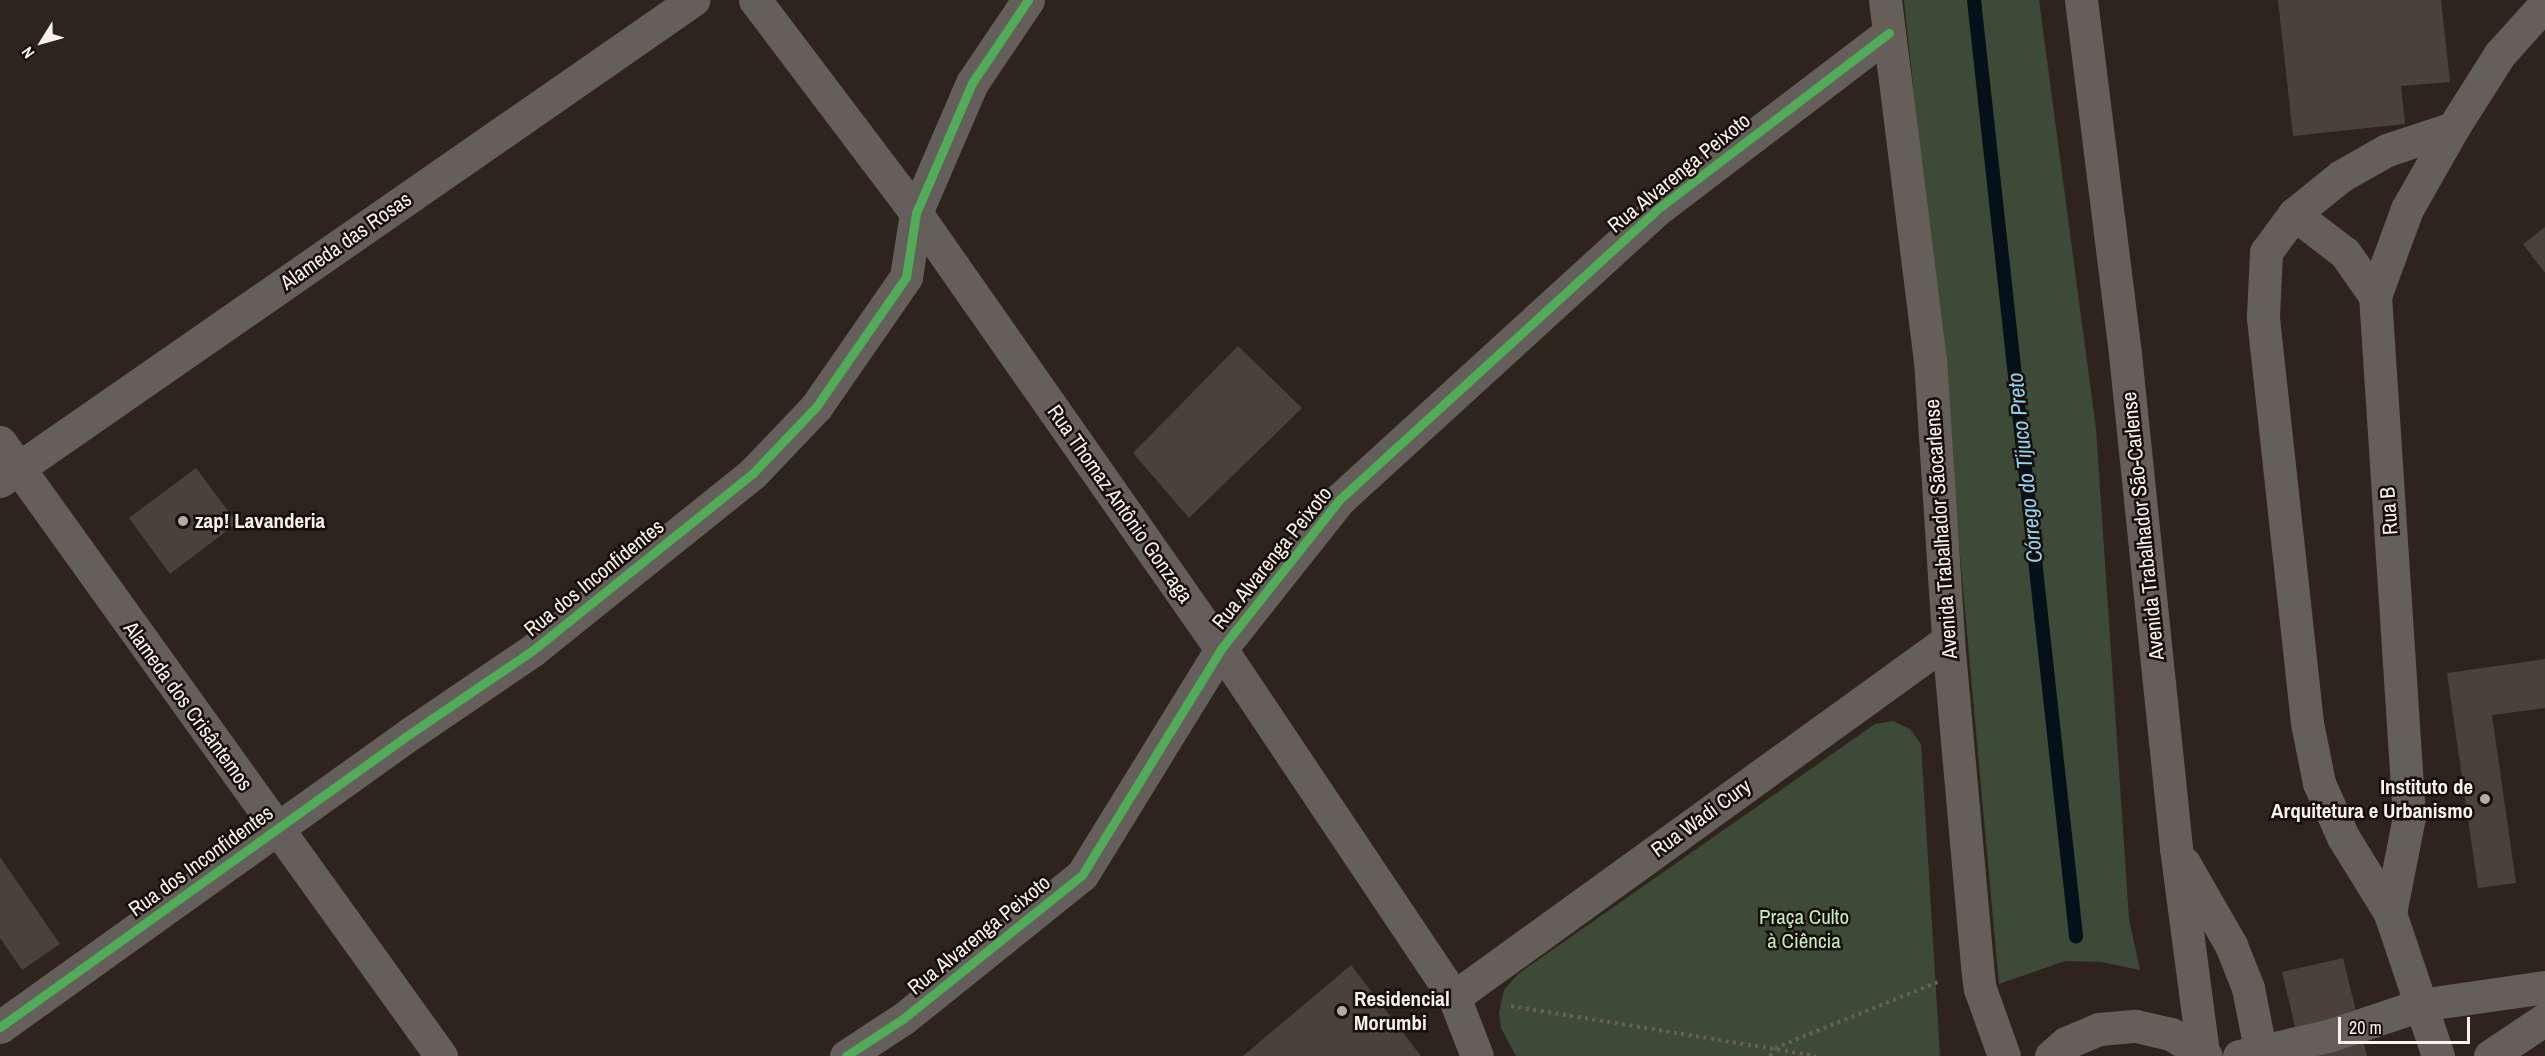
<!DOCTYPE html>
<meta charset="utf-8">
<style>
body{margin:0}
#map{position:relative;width:2545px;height:1056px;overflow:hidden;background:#2f241d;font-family:"Archivo Narrow",sans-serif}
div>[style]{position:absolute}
.green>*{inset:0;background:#3d4a38}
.stream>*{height:14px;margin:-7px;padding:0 7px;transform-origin:7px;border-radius:7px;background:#041118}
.building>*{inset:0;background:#4c413a}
.path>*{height:4px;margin-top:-2px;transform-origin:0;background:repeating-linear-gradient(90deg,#655e59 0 3px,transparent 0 7.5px)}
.street>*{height:33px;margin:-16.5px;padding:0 16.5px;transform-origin:16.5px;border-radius:16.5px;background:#645f5a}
.primary>*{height:33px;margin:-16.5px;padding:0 16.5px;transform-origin:16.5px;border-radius:16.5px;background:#665e58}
.cycleway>*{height:9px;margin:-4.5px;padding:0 4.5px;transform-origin:4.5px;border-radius:4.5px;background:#51ab58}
.dots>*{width:16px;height:16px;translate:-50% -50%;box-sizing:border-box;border:3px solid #180e09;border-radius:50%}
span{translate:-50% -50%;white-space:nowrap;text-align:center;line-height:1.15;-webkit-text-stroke:5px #180e09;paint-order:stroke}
.street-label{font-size:21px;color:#fdf2eb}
.poi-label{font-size:21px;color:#fdf2eb;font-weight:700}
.left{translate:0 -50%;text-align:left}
.right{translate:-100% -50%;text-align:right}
.park-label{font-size:21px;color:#c2efba}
.water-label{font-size:22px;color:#8cd3f4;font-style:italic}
.north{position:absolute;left:12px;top:12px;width:60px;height:60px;-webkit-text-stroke:4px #180e09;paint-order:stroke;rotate:233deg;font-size:16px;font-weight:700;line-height:24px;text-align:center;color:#fdf2eb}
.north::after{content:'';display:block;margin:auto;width:21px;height:27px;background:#fdf2eb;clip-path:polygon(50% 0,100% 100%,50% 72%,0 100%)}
.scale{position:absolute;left:2338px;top:1017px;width:132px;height:27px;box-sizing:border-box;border:3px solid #fdf2eb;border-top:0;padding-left:8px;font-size:18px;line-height:21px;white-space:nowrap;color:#fdf2eb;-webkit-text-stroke:4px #180e09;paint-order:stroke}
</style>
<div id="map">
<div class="green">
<i style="clip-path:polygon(1904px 0,2039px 0,2096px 429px,2129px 919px,2140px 970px,2101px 962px,2065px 961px,1999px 984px,1943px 368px)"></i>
<i style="clip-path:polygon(1893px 721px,1910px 729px,1921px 744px,1940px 1056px,1516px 1056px,1501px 1028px,1499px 1013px,1504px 990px,1518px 974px,1875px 724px)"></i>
</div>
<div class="stream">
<i style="left:1974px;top:0;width:942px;rotate:83.78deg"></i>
</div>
<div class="building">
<i style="clip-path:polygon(2278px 0,2441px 0,2450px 82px,2401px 86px,2405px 124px,2293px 136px)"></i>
<i style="clip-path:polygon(2545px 227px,2545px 273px,2523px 244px)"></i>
<i style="clip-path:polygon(1238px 346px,1302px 408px,1189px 518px,1133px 453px)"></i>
<i style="clip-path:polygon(196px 468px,237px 523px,170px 574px,129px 518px)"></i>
<i style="clip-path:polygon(2545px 659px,2545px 708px,2492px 715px,2516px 883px,2478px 888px,2447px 673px)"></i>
<i style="clip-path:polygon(0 857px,60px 944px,22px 970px,0 938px)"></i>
<i style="clip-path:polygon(2343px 958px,2367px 1056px,2302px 1056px,2282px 972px)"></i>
<i style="clip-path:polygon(1351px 965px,1421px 1056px,1243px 1056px)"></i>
</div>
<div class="path">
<i style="left:1511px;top:1006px;width:309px;rotate:9.3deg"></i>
<i style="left:1770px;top:1056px;width:9px;rotate:-58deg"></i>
<i style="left:1775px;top:1048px;width:178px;rotate:-22.1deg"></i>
</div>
<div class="street">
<i style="left:755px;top:0;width:267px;rotate:52.9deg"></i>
<i style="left:916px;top:213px;width:532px;rotate:55.03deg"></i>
<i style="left:1221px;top:649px;width:419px;rotate:56.2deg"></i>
<i style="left:1454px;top:997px;width:63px;rotate:68.7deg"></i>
<i style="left:2294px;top:214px;width:64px;rotate:37.4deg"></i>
<i style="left:2345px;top:253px;width:52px;rotate:55.1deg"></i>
<i style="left:0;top:442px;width:756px;rotate:54.31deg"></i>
<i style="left:0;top:481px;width:844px;rotate:-34.76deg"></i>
<i style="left:2390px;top:913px;width:89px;rotate:-121.7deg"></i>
<i style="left:2343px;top:837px;width:59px;rotate:-114deg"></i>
<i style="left:2319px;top:783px;width:61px;rotate:-101.3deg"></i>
<i style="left:2307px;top:723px;width:409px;rotate:-96.2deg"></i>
<i style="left:2263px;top:316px;width:64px;rotate:-87.3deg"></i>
<i style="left:2266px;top:252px;width:47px;rotate:-53.6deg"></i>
<i style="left:2294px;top:214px;width:60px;rotate:-39deg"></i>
<i style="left:2341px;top:176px;width:53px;rotate:-29.5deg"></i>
<i style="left:2387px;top:150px;width:70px;rotate:-18.4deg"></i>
<i style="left:1454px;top:997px;width:609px;rotate:-35.85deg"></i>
<i style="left:0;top:1027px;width:505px;rotate:-35.58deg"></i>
<i style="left:411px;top:733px;width:148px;rotate:-34.2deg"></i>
<i style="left:533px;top:650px;width:282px;rotate:-38.8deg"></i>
<i style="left:753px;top:473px;width:91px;rotate:-46.3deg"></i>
<i style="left:816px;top:407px;width:158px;rotate:-55.3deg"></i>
<i style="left:906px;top:277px;width:65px;rotate:-81.1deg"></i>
<i style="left:916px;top:213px;width:142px;rotate:-66.7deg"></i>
<i style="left:972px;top:83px;width:100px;rotate:-56deg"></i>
<i style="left:846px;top:1056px;width:69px;rotate:-33.2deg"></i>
<i style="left:904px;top:1018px;width:228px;rotate:-38.8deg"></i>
<i style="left:1082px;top:875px;width:265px;rotate:-58.4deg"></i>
<i style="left:1221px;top:649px;width:191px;rotate:-51.6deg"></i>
<i style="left:1340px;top:499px;width:427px;rotate:-42.4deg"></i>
<i style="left:1655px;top:211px;width:294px;rotate:-37.3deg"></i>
<i style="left:2239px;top:1056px;width:91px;rotate:-12.7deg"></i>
<i style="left:2328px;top:1036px;width:97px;rotate:-18.6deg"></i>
<i style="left:2420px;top:1005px;width:126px;rotate:-8.2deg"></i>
<i style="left:2438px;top:1056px;width:151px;rotate:-108.6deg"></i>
<i style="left:2390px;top:913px;width:98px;rotate:-78.8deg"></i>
<i style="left:2409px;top:817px;width:522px;rotate:-93.73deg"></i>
<i style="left:2375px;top:296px;width:93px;rotate:-69.8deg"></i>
<i style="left:2407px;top:209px;width:93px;rotate:-60.4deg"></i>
<i style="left:2453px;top:128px;width:88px;rotate:-57.6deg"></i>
<i style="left:2500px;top:54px;width:67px;rotate:-48deg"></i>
<i style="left:2490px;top:1056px;width:66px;rotate:-33.9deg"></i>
</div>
<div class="primary">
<i style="left:1885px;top:0;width:362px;rotate:82.9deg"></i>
<i style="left:1930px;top:359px;width:282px;rotate:86.3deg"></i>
<i style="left:1948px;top:640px;width:327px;rotate:84.9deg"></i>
<i style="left:1977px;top:966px;width:23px;rotate:83deg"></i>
<i style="left:1980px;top:989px;width:71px;rotate:70.3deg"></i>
<i style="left:2081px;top:0;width:357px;rotate:82.9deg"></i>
<i style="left:2125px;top:354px;width:497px;rotate:84.1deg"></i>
<i style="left:2176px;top:848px;width:206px;rotate:82.5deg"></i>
<i style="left:2184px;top:863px;width:95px;rotate:60.2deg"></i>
<i style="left:2231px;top:945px;width:46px;rotate:68.4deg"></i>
<i style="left:2248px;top:988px;width:62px;rotate:78.9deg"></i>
<i style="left:2051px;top:1056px;width:20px;rotate:-41deg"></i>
<i style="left:2066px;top:1043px;width:36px;rotate:-23deg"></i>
<i style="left:2099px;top:1029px;width:37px;rotate:-5deg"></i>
<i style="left:2136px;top:1026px;width:36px;rotate:13deg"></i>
<i style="left:2171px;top:1034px;width:41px;rotate:32.2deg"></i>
</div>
<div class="cycleway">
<i style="left:0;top:1027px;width:505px;rotate:-35.58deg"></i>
<i style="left:411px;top:733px;width:148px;rotate:-34.2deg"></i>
<i style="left:533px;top:650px;width:282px;rotate:-38.8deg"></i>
<i style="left:753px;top:473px;width:91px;rotate:-46.3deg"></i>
<i style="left:816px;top:407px;width:158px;rotate:-55.3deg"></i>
<i style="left:906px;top:277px;width:65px;rotate:-81.1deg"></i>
<i style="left:916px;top:213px;width:142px;rotate:-66.7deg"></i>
<i style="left:972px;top:83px;width:100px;rotate:-56deg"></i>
<i style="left:846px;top:1056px;width:69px;rotate:-33.2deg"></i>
<i style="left:904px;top:1018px;width:228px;rotate:-38.8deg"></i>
<i style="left:1082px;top:875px;width:265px;rotate:-58.4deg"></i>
<i style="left:1221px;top:649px;width:191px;rotate:-51.6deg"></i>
<i style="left:1340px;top:499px;width:427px;rotate:-42.4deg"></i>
<i style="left:1655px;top:211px;width:294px;rotate:-37.3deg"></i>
</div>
<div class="dots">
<i style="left:183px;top:521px;background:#b5aaa3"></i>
<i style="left:2485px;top:799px;background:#b5aaa3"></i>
<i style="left:1342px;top:1011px;background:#b5aaa3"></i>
</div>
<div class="street-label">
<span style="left:1679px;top:173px;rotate:-39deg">Rua Alvarenga Peixoto</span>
<span style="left:346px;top:241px;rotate:-35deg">Alameda das Rosas</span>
<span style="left:1120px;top:504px;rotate:55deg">Rua Thomaz Antônio Gonzaga</span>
<span style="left:2389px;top:511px;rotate:-94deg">Rua B</span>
<span style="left:2143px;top:526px;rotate:-96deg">Avenida Trabalhador São-Carlense</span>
<span style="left:1941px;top:529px;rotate:-94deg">Avenida Trabalhador Sãocarlense</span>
<span style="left:1272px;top:558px;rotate:-51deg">Rua Alvarenga Peixoto</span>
<span style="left:594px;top:578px;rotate:-39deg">Rua dos Inconfidentes</span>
<span style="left:188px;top:706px;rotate:54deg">Alameda dos Crisântemos</span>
<span style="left:1701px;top:818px;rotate:-36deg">Rua Wadi Cury</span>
<span style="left:201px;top:861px;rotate:-36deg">Rua dos Inconfidentes</span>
<span style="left:979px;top:935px;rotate:-39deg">Rua Alvarenga Peixoto</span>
</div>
<div class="poi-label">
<span class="left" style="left:195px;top:521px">zap! Lavanderia</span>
<span class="right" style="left:2473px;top:799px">Instituto de<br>Arquitetura e Urbanismo</span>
<span class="left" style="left:1354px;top:1011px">Residencial<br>Morumbi</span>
</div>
<div class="park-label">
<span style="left:1804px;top:929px">Praça Culto<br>à Ciência</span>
</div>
<div class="water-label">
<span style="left:2025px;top:468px;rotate:-96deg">Córrego do Tijuco Preto</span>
</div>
<div class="north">N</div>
<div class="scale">20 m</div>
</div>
